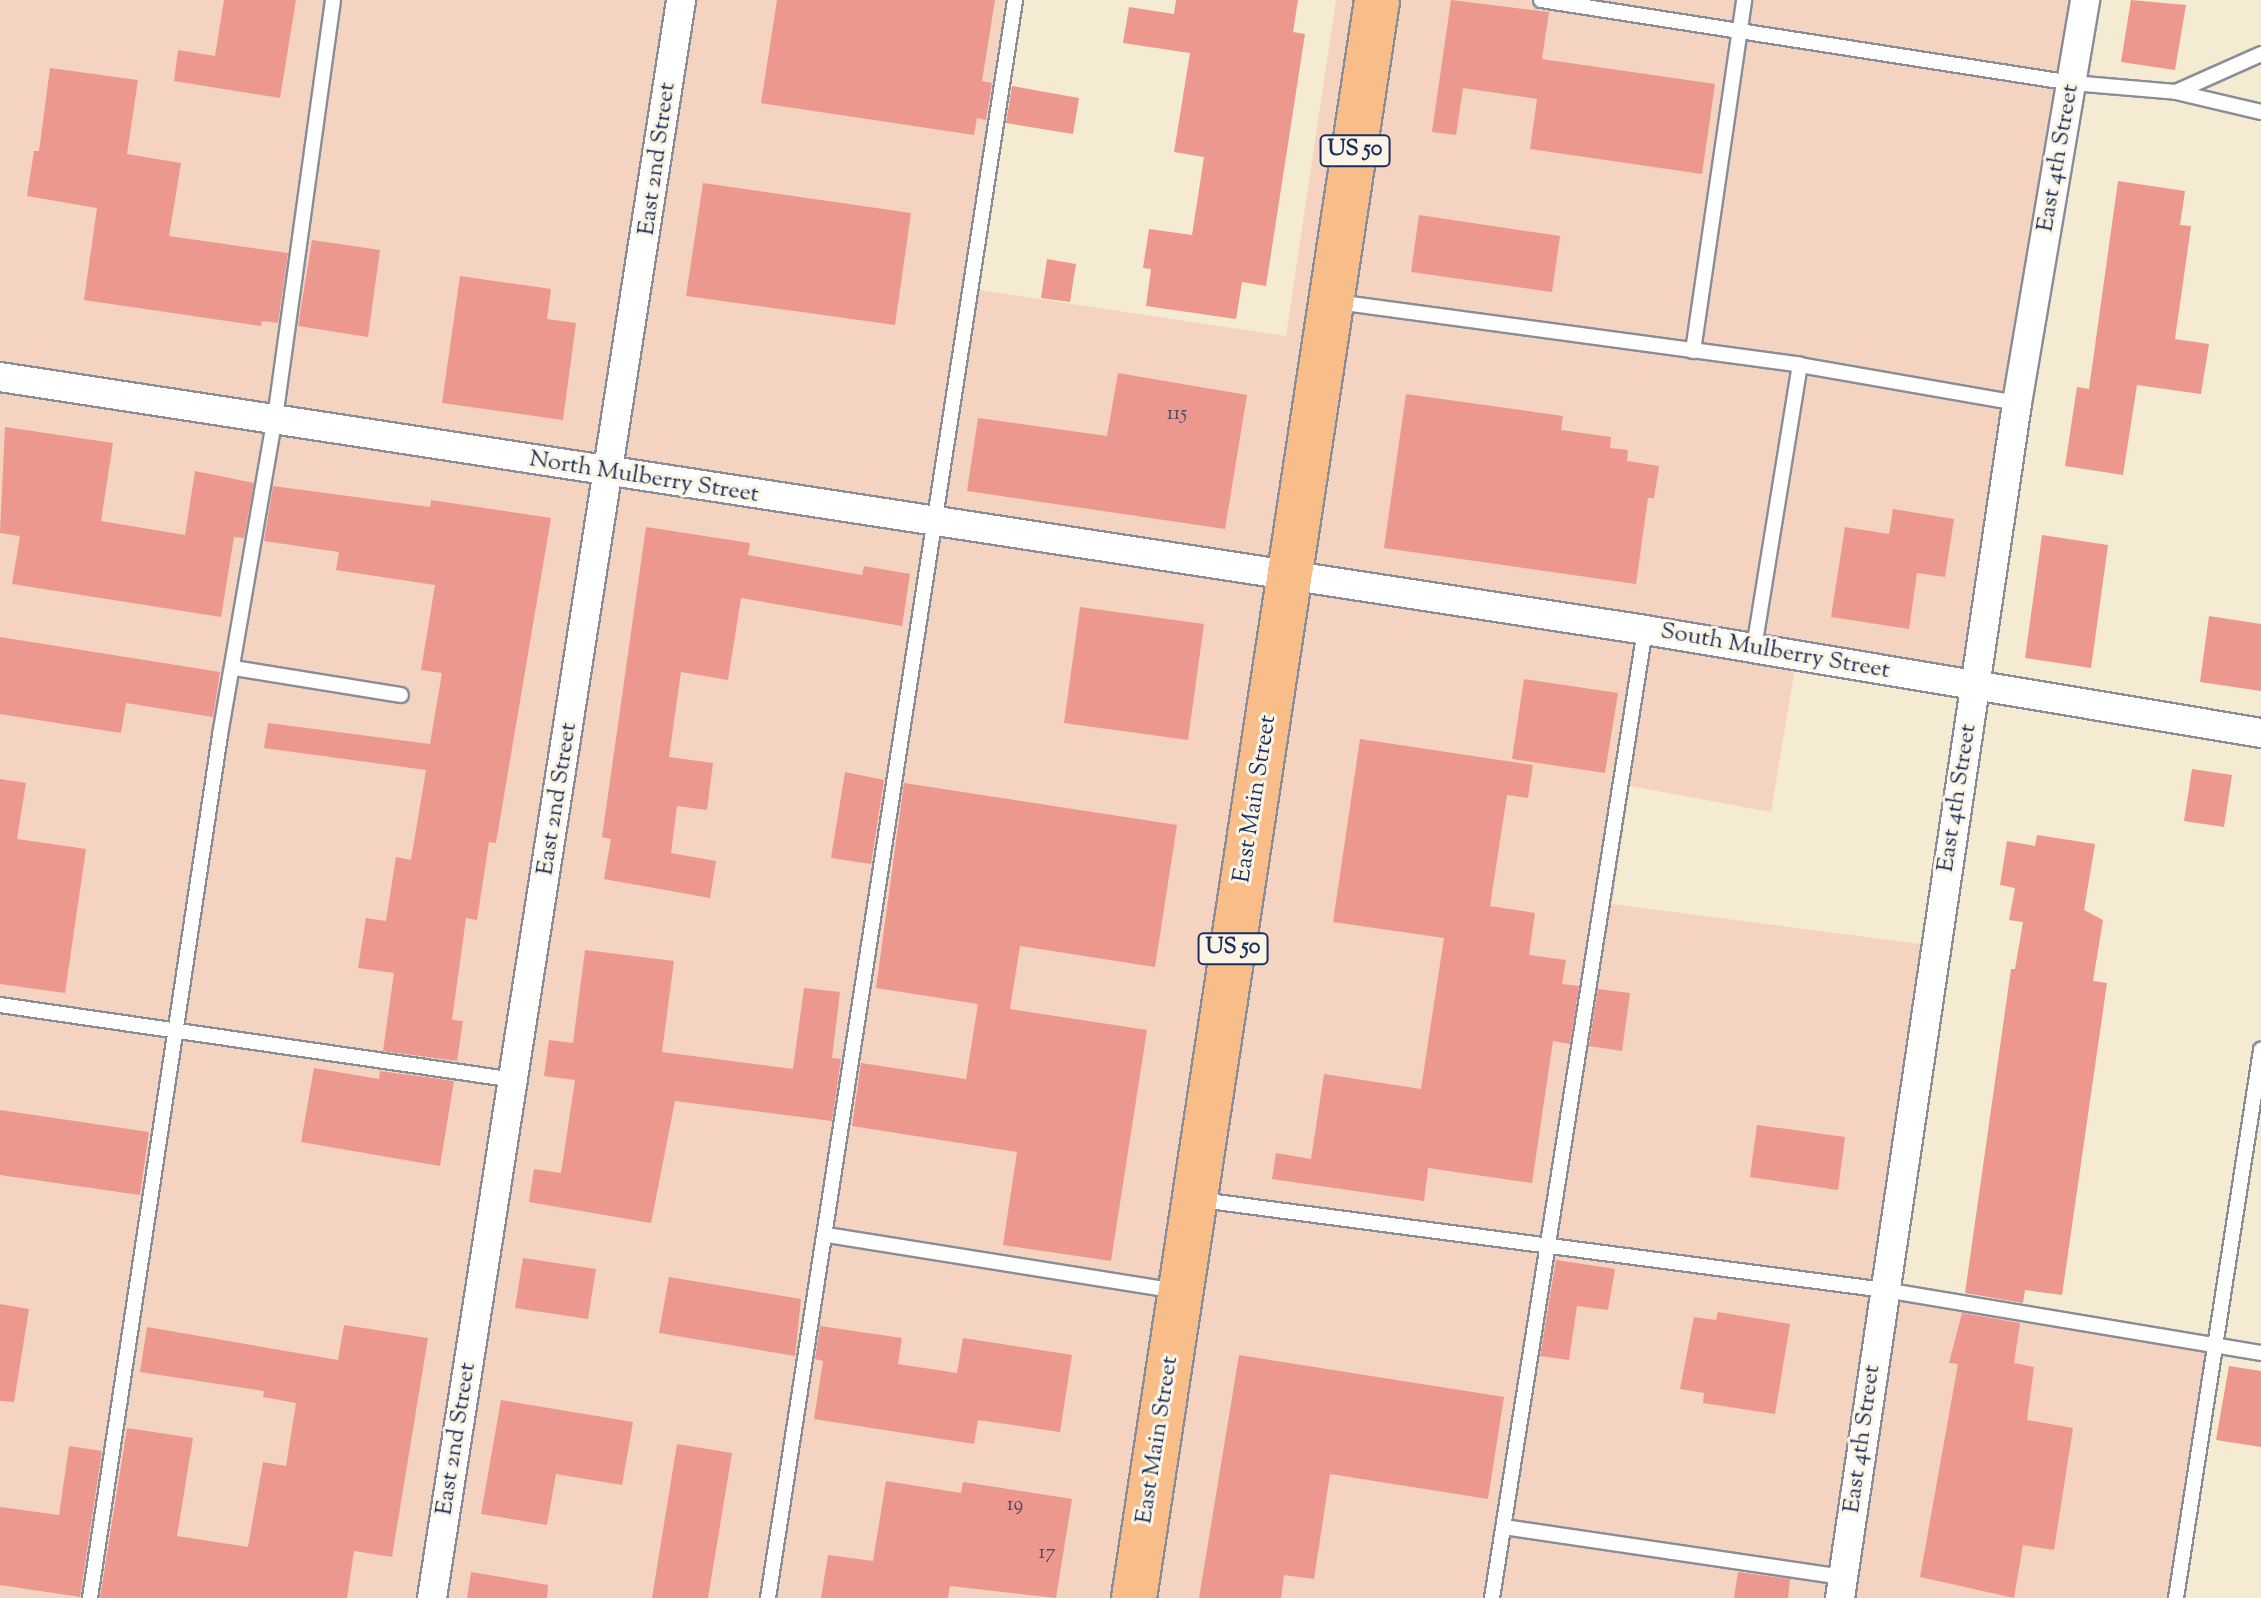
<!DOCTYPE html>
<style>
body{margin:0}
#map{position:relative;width:2261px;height:1598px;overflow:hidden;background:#f5ebd2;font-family:"Sorts Mill Goudy",serif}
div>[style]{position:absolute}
.built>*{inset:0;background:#f5d3c1}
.building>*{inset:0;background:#ec988e}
.roads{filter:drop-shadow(2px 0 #888d98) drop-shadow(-2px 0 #888d98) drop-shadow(0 2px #888d98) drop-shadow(0 -2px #888d98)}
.lane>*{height:14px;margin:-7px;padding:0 7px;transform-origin:7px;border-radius:7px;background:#fff}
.street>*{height:28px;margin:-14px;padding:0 14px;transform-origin:14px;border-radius:14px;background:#fff}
.primary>*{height:44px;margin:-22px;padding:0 22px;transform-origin:22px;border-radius:22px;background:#f8bd89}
span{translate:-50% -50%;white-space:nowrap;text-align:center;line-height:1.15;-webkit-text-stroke:6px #fcf5e5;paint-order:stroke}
.number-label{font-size:20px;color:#4f496a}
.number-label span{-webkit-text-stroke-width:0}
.shield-label span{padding:2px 6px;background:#fcf5e5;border:2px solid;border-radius:6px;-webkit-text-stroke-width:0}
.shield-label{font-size:22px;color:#1b2f5e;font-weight:700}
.street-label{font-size:24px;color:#1b2f5e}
</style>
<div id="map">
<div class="built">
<i style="clip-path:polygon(0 0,1021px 0,979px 290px,1286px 336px,1336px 0,2085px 0,1976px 686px,1797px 656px,1771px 812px,1630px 786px,1612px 904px,1935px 946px,1885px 1290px,2216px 1346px,2176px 1598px,0 1598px)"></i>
</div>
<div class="building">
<i style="clip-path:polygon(224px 0,296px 0,280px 98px,174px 81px,178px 50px,215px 56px)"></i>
<i style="clip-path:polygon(777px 0,995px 0,982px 81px,992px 83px,986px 120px,977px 118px,974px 135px,761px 103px)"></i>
<i style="clip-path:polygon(1176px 0,1298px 0,1293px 32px,1305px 34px,1266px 286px,1242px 282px,1236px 319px,1146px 306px,1151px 269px,1143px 268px,1149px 229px,1192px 235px,1204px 157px,1174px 152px,1190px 53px,1123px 43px,1129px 7px,1174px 14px)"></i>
<i style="clip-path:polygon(1451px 0,1549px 12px,1542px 59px,1715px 84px,1702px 174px,1530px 149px,1537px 99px,1463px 88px,1456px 135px,1432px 132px)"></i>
<i style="clip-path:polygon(2131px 0,2186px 5px,2175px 70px,2121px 62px)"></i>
<i style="clip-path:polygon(50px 68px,138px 80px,127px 154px,181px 163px,169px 236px,288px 253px,278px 323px,262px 321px,261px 326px,84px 300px,97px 208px,27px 196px,34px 151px,39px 151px)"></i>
<i style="clip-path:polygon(1012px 86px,1079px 98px,1073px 134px,1006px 123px)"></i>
<i style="clip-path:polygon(2118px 181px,2185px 191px,2180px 225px,2191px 226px,2175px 339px,2209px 344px,2201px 394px,2137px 385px,2123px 475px,2065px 466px,2077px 387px,2089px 389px)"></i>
<i style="clip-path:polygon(703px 183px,911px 213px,895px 325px,686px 296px)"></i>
<i style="clip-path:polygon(1419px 215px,1560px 236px,1552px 292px,1411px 272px)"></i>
<i style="clip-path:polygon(312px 240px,380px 250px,368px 337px,298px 326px)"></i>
<i style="clip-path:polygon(1047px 259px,1076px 264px,1070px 302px,1041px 298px)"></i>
<i style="clip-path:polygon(460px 276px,551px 289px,547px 319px,576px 323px,563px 420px,442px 403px)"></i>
<i style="clip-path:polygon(1118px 373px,1247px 395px,1225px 529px,967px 491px,978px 418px,1107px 436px)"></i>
<i style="clip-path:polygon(1406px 394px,1563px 416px,1561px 430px,1611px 437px,1610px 448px,1628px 450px,1627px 461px,1659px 466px,1654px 498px,1648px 498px,1636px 584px,1384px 548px)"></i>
<i style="clip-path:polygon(5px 427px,113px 443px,101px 521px,185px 535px,195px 471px,254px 483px,244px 538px,234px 537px,221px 617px,12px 584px,20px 536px,0 533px)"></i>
<i style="clip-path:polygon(273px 486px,430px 507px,431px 500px,551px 518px,496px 843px,489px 842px,477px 920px,466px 918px,452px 1020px,463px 1021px,457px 1061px,383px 1051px,394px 973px,358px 968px,366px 918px,386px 921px,396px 857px,411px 860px,426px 770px,264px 748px,268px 723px,430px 744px,442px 673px,421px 670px,435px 585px,336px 570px,339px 552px,264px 541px)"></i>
<i style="clip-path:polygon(1893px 509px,1954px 519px,1945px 577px,1917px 573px,1909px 629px,1831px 617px,1845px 527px,1889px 534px)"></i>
<i style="clip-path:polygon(646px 527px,750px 543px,748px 555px,862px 575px,864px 566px,910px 574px,902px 626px,741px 598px,728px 680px,681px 672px,669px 757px,713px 763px,707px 810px,677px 806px,671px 853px,716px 861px,710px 898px,604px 879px,611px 839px,602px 837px)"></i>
<i style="clip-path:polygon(2042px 535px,2108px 545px,2091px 668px,2025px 658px)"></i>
<i style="clip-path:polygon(1080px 607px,1204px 624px,1188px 740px,1064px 723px)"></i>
<i style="clip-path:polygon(2209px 616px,2261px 624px,2261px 691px,2200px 682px)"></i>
<i style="clip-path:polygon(0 637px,220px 672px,213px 717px,126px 703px,121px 733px,0 714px)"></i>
<i style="clip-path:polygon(1524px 679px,1618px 693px,1605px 773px,1512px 759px)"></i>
<i style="clip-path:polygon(1360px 739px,1533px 765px,1528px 798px,1507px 795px,1490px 906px,1535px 913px,1529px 955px,1566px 960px,1562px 984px,1579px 986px,1570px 1044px,1553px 1041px,1532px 1183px,1428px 1168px,1424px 1201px,1272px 1179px,1276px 1153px,1311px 1159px,1324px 1074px,1421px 1089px,1444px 938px,1333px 922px)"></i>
<i style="clip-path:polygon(2192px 769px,2232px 775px,2224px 827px,2184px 821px)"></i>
<i style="clip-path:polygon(845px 772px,884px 780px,871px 864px,831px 858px)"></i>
<i style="clip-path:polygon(0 779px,26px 783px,17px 839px,86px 849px,65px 993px,0 984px)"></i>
<i style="clip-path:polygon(904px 783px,1177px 825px,1155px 967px,1020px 946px,1010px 1009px,1147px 1030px,1111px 1261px,1003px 1245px,1017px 1152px,852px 1126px,861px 1063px,966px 1079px,978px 1004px,876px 988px)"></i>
<i style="clip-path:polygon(2037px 835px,2095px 844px,2084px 910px,2103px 920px,2093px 981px,2107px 983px,2062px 1295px,2025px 1290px,2023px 1303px,1965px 1293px,2011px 969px,2015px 969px,2023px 922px,2009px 920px,2015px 888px,2000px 885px,2007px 841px,2035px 846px)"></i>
<i style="clip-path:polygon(585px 950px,674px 961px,662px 1052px,793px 1069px,804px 988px,840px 992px,832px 1058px,841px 1059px,832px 1121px,675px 1101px,651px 1223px,529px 1202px,534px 1169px,561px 1173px,575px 1080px,544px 1076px,549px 1040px,573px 1043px)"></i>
<i style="clip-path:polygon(1598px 989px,1630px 993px,1622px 1051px,1589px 1046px)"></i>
<i style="clip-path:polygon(314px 1068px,379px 1079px,380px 1071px,454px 1081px,440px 1166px,301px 1142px)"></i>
<i style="clip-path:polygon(0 1110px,149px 1132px,140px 1195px,0 1175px)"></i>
<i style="clip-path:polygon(1757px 1125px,1845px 1137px,1838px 1190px,1750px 1177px)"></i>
<i style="clip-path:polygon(523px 1258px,596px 1269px,588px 1319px,515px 1308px)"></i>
<i style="clip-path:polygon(1556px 1260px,1615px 1269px,1608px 1310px,1577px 1306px,1569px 1360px,1540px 1356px)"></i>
<i style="clip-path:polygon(669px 1277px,801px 1299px,795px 1356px,659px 1333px)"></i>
<i style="clip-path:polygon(0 1304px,29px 1309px,14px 1402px,0 1401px)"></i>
<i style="clip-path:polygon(1718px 1312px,1790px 1324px,1775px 1414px,1703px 1403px,1704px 1393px,1680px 1389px,1694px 1317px,1716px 1320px)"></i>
<i style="clip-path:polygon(1962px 1313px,2020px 1323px,2014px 1363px,2034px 1367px,2027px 1420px,2073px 1428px,2054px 1550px,2023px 1545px,2014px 1598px,1920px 1577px,1958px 1364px,1949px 1363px)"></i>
<i style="clip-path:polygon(344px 1325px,428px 1338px,392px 1557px,354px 1551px,347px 1598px,100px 1598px,127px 1428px,193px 1438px,177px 1536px,248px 1547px,263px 1462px,286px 1466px,296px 1403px,263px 1397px,264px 1391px,140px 1372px,147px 1327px,338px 1360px)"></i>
<i style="clip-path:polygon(820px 1326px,902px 1338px,898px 1364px,957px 1373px,963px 1338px,1072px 1355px,1060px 1432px,978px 1420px,974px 1444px,814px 1419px,823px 1361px,815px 1359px)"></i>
<i style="clip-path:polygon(1239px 1355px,1504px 1397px,1488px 1499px,1330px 1474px,1314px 1579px,1284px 1575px,1281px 1598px,1199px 1598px)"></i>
<i style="clip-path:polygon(2229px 1366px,2261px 1371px,2261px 1447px,2216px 1440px)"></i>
<i style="clip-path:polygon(501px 1400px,633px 1422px,622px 1485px,556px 1474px,547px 1525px,481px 1514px)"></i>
<i style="clip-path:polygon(677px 1444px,732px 1453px,708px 1598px,652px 1598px)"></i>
<i style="clip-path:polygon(69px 1446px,102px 1451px,80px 1597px,0 1585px,0 1507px,59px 1515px)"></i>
<i style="clip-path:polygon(886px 1481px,961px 1493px,963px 1482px,1072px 1499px,1056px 1598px,950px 1586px,948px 1598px,821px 1598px,828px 1555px,873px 1561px)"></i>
<i style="clip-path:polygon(471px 1572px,548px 1585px,547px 1598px,467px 1598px)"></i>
<i style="clip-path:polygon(1738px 1572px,1790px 1579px,1788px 1598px,1734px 1598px)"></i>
</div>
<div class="roads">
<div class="lane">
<i style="left:1541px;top:0;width:537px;rotate:8.88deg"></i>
<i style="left:2072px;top:83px;width:104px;rotate:4.9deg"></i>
<i style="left:2176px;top:92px;width:93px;rotate:-24.1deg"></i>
<i style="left:2176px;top:92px;width:87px;rotate:13.2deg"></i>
<i style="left:1337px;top:302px;width:467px;rotate:7.7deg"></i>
<i style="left:1800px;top:365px;width:220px;rotate:9.9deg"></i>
<i style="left:1693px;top:351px;width:355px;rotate:-81.7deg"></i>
<i style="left:1754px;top:648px;width:287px;rotate:-80.8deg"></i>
<i style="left:234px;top:668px;width:169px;rotate:9.2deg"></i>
<i style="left:0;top:1005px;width:520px;rotate:8.29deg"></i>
<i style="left:1201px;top:1200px;width:690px;rotate:7.5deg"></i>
<i style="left:1885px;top:1290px;width:381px;rotate:9.5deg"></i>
<i style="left:827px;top:1235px;width:353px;rotate:9.1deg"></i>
<i style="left:1504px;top:1527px;width:342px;rotate:8.4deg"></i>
<i style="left:90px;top:1598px;width:873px;rotate:-81.43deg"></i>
<i style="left:220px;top:735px;width:322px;rotate:-80.2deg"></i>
<i style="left:275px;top:418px;width:422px;rotate:-82.1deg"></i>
<i style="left:768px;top:1598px;width:1617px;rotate:-81.21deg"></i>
<i style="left:1492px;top:1598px;width:980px;rotate:-81.02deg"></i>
<i style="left:2176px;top:1598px;width:555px;rotate:-81.18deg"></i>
</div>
<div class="street">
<i style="left:0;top:377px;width:1664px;rotate:8.74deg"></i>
<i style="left:1645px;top:630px;width:625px;rotate:9.49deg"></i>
<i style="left:432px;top:1598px;width:1617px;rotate:-81.14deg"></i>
<i style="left:1840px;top:1598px;width:1208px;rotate:-81.57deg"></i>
<i style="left:2017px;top:403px;width:409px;rotate:-80.4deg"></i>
</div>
<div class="primary">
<i style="left:1134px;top:1598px;width:1616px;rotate:-81.35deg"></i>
</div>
</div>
<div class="number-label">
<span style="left:1177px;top:414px">115</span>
<span style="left:1015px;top:1505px">19</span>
<span style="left:1047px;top:1553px">17</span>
</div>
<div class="shield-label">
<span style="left:1355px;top:151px">US 50</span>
<span style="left:1233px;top:949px">US 50</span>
</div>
<div class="street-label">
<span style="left:2059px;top:158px;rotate:-80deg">East 4th Street</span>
<span style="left:658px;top:159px;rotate:-82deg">East 2nd Street</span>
<span style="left:644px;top:478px;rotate:9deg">North Mulberry Street</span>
<span style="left:1775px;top:652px;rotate:10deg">South Mulberry Street</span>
<span style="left:1958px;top:798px;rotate:-81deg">East 4th Street</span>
<span style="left:558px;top:799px;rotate:-81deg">East 2nd Street</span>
<span style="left:1256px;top:799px;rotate:-81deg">East Main Street</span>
<span style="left:457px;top:1439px;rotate:-81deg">East 2nd Street</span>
<span style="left:1863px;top:1439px;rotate:-82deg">East 4th Street</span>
<span style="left:1158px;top:1440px;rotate:-81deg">East Main Street</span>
</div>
</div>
